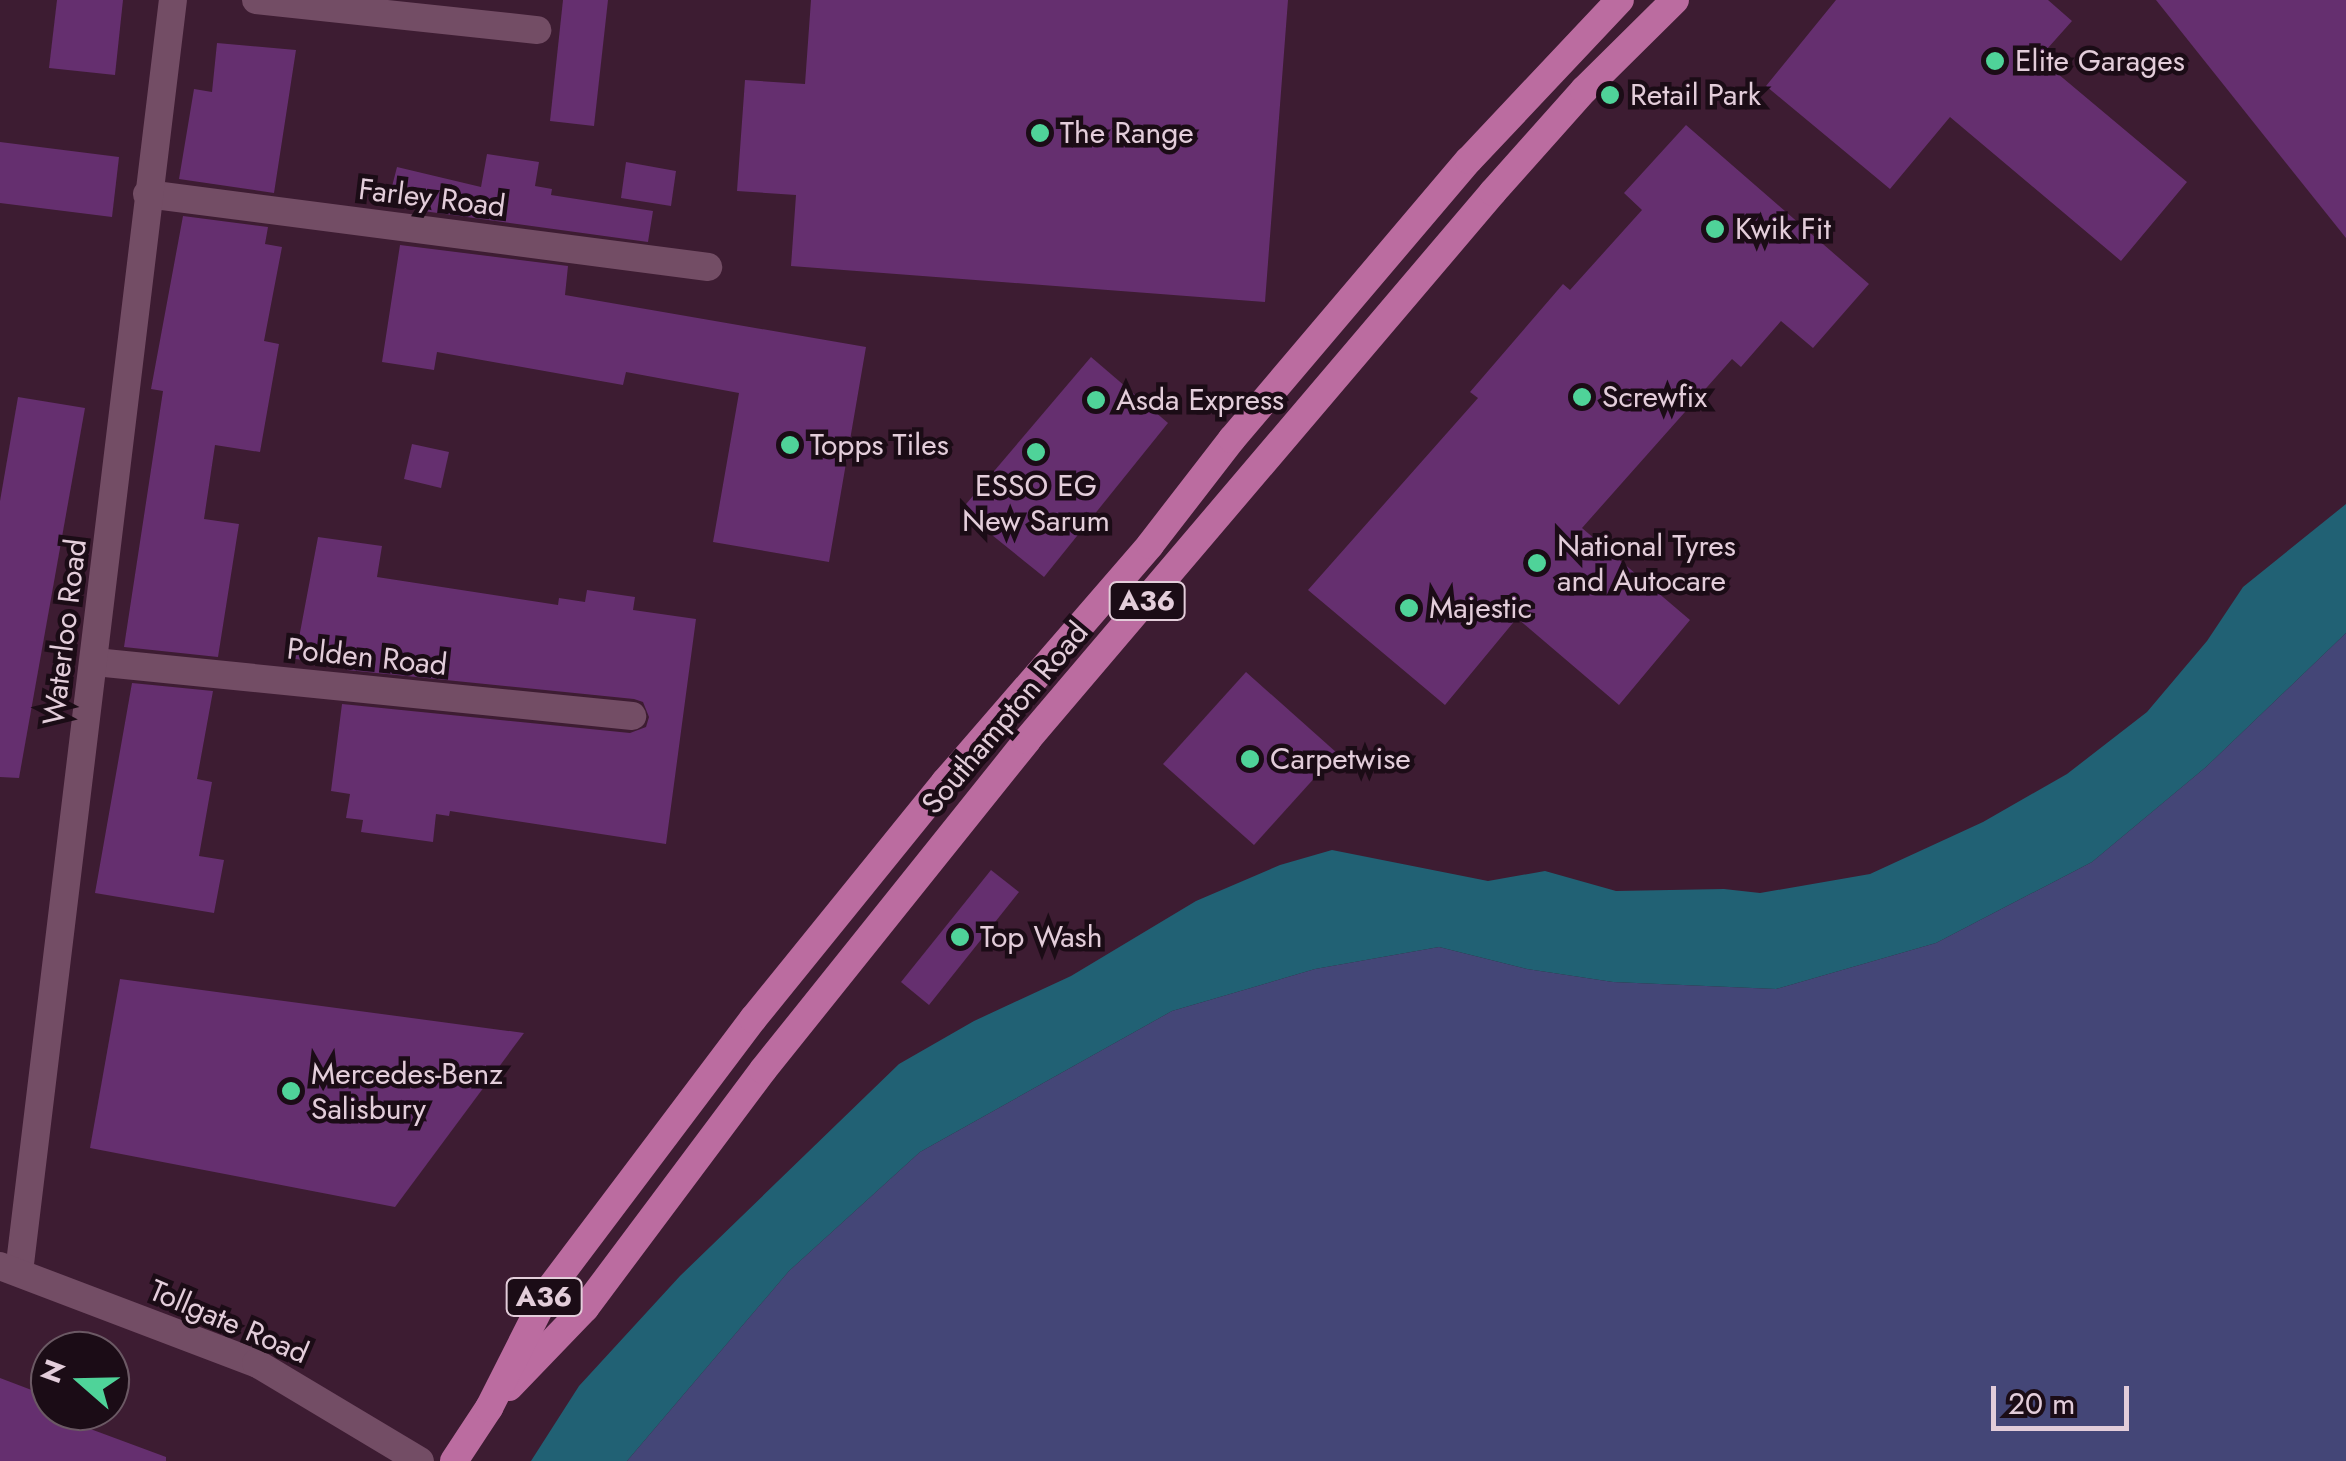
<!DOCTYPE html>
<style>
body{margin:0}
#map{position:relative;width:2346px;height:1461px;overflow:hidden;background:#3d1c32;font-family:Jost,sans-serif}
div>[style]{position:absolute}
.green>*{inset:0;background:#444677}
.water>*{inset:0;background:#216174}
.building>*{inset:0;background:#652f6f}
.minor>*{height:28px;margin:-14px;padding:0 14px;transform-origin:14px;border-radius:14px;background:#734d65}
.tertiary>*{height:28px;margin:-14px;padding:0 14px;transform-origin:14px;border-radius:14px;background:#734d65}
.trunk>*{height:28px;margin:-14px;padding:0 14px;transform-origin:14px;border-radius:14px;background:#bb6ca0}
.dots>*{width:28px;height:28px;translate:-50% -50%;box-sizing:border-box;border:5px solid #1b0c16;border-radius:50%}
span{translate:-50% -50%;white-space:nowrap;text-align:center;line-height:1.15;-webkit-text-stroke:9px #1b0c16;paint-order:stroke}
.shield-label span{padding:2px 8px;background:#1b0c16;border:2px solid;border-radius:8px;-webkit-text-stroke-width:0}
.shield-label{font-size:28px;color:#e3cdda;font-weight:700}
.poi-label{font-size:30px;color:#e3cdda}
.left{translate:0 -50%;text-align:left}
.street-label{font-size:30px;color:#e3cdda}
.north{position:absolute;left:30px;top:1331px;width:100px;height:100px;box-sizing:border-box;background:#1b0c16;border:2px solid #6b5964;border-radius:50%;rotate:290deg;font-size:28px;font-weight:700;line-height:40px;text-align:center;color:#e3cdda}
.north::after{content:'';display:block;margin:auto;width:35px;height:45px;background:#4fd399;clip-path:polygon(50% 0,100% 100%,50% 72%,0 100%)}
.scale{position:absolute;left:1991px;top:1386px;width:138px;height:45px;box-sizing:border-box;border:5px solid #e3cdda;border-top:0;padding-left:12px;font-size:30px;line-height:35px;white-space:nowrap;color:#e3cdda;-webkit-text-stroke:8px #1b0c16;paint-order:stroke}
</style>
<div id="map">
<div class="green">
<i style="clip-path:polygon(2346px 633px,2346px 1461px,627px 1461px,789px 1271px,920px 1152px,1172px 1011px,1315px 969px,1439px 947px,1527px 969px,1613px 982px,1776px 989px,1936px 943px,2092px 862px,2206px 767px)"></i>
</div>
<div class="water">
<i style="clip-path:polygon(2346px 504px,2346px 633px,2206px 767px,2092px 862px,1936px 943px,1776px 989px,1613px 982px,1527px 969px,1439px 947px,1315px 969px,1172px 1011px,920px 1152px,789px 1271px,627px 1461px,531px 1461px,579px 1386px,680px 1276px,899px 1064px,974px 1021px,1071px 976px,1196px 901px,1280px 865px,1332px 850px,1488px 881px,1545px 871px,1616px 891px,1724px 889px,1760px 893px,1870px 874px,1983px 822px,2067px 774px,2147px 712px,2207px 641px,2243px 587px)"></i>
</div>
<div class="building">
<i style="clip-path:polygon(57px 0,123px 0,115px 75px,49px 68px)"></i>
<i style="clip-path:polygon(563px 0,608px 0,594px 126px,550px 121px)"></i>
<i style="clip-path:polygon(811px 0,1288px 0,1265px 302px,791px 266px,796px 195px,737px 191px,745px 80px,805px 84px)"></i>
<i style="clip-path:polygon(1836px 0,2048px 0,2072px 21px,2039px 58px,2187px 182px,2121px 261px,1950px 117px,1890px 189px,1766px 86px)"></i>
<i style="clip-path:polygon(2156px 0,2346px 0,2346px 238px,2266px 138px)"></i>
<i style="clip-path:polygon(217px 43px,296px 50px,274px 193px,179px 179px,194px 89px,212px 92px)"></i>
<i style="clip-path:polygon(1686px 125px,1869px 284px,1813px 348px,1781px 321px,1741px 367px,1732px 359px,1582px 528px,1690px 620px,1619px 705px,1517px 618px,1445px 705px,1308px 590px,1478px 398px,1470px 392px,1563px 284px,1570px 290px,1642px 210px,1624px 193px)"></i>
<i style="clip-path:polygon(0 142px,119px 157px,112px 217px,0 203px)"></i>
<i style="clip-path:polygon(487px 154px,539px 162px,535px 186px,552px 189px,551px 195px,653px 211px,648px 242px,387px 206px,397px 167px,481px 187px)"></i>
<i style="clip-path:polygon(626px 162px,676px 171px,671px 206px,621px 198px)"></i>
<i style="clip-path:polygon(183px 216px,268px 227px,265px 244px,282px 247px,264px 341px,279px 344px,260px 452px,215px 445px,204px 519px,239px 524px,218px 657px,124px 647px,163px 391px,151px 389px)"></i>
<i style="clip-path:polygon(400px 245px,568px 266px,565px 295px,866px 347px,829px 562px,713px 542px,739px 393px,626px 372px,623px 385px,437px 352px,434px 370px,382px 362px)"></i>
<i style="clip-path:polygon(1091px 357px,1168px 423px,1044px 577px,961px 510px)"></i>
<i style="clip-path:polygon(18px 397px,85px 408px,19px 778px,0 777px,0 501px)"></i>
<i style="clip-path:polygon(412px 444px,449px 452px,441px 488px,404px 479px)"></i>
<i style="clip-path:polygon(318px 537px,382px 546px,377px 577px,558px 605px,559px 598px,585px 602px,587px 590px,635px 597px,633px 610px,696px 619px,666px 844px,450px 811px,449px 816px,436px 814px,433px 842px,361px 832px,363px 820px,346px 818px,350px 794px,331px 791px,342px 704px,630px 733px,646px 727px,649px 717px,643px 702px,634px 699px,347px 670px,347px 665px,295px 659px)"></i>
<i style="clip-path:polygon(1246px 672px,1337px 753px,1254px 845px,1163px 764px)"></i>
<i style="clip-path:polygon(132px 683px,213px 691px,197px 779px,212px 782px,199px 856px,224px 860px,214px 913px,95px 893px)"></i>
<i style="clip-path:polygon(991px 870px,1019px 892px,929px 1005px,901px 982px)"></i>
<i style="clip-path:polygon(120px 979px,524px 1033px,395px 1207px,90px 1148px)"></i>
<i style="clip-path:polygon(0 1378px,50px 1397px,50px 1414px,166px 1457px,166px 1461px,0 1461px)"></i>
</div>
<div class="minor">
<i style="left:256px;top:0;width:283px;rotate:6.1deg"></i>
<i style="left:147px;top:194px;width:566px;rotate:7.41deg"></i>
<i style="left:95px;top:662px;width:540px;rotate:5.74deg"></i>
<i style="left:19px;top:1272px;width:1281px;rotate:-83.1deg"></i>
</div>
<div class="tertiary">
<i style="left:0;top:1266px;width:274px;rotate:20.8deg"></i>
<i style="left:256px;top:1363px;width:191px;rotate:30.9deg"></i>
</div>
<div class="trunk">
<i style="left:509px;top:1387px;width:110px;rotate:-46.1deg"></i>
<i style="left:585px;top:1308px;width:297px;rotate:-53.2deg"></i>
<i style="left:763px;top:1070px;width:423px;rotate:-51.3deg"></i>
<i style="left:1027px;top:740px;width:719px;rotate:-49.62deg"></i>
<i style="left:1493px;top:192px;width:137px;rotate:-48.3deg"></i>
<i style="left:1584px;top:90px;width:128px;rotate:-44.7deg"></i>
<i style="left:454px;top:1461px;width:64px;rotate:-56.6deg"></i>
<i style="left:489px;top:1408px;width:131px;rotate:-63.2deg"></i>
<i style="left:548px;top:1291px;width:341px;rotate:-53deg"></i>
<i style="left:753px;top:1019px;width:305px;rotate:-51deg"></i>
<i style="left:945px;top:782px;width:313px;rotate:-49.1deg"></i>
<i style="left:1150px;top:545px;width:134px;rotate:-52.3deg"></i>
<i style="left:1232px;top:439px;width:366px;rotate:-49.7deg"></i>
<i style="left:1469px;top:160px;width:220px;rotate:-46.7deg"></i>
</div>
<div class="dots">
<i style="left:1995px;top:61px;background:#4fd399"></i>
<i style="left:1610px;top:95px;background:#4fd399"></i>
<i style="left:1040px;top:133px;background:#4fd399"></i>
<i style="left:1715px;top:229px;background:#4fd399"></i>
<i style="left:1582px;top:397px;background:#4fd399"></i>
<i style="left:1096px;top:400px;background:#4fd399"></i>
<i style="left:790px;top:445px;background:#4fd399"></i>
<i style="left:1036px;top:452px;background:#4fd399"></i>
<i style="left:1537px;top:563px;background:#4fd399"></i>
<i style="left:1409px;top:608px;background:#4fd399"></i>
<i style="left:1250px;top:759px;background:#4fd399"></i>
<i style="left:960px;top:937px;background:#4fd399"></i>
<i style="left:291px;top:1091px;background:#4fd399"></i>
</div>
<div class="shield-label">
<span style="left:1147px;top:601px">A36</span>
<span style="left:544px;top:1297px">A36</span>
</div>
<div class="poi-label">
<span class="left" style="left:2015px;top:61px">Elite Garages</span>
<span class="left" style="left:1630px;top:95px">Retail Park</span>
<span class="left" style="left:1060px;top:133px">The Range</span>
<span class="left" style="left:1735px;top:229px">Kwik Fit</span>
<span class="left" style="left:1602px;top:397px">Screwfix</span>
<span class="left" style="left:1116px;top:400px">Asda Express</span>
<span class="left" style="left:810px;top:445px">Topps Tiles</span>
<span style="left:1036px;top:503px">ESSO EG<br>New Sarum</span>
<span class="left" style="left:1557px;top:563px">National Tyres<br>and Autocare</span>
<span class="left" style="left:1429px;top:608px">Majestic</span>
<span class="left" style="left:1270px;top:759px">Carpetwise</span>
<span class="left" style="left:980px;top:937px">Top Wash</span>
<span class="left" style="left:311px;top:1091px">Mercedes-Benz<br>Salisbury</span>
</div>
<div class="street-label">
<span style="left:432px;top:198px;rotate:7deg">Farley Road</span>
<span style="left:65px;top:632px;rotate:-83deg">Waterloo Road</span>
<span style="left:367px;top:657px;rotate:6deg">Polden Road</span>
<span style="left:1005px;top:718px;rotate:-50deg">Southampton Road</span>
<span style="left:229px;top:1322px;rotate:23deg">Tollgate Road</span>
</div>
<div class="north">N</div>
<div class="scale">20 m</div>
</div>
